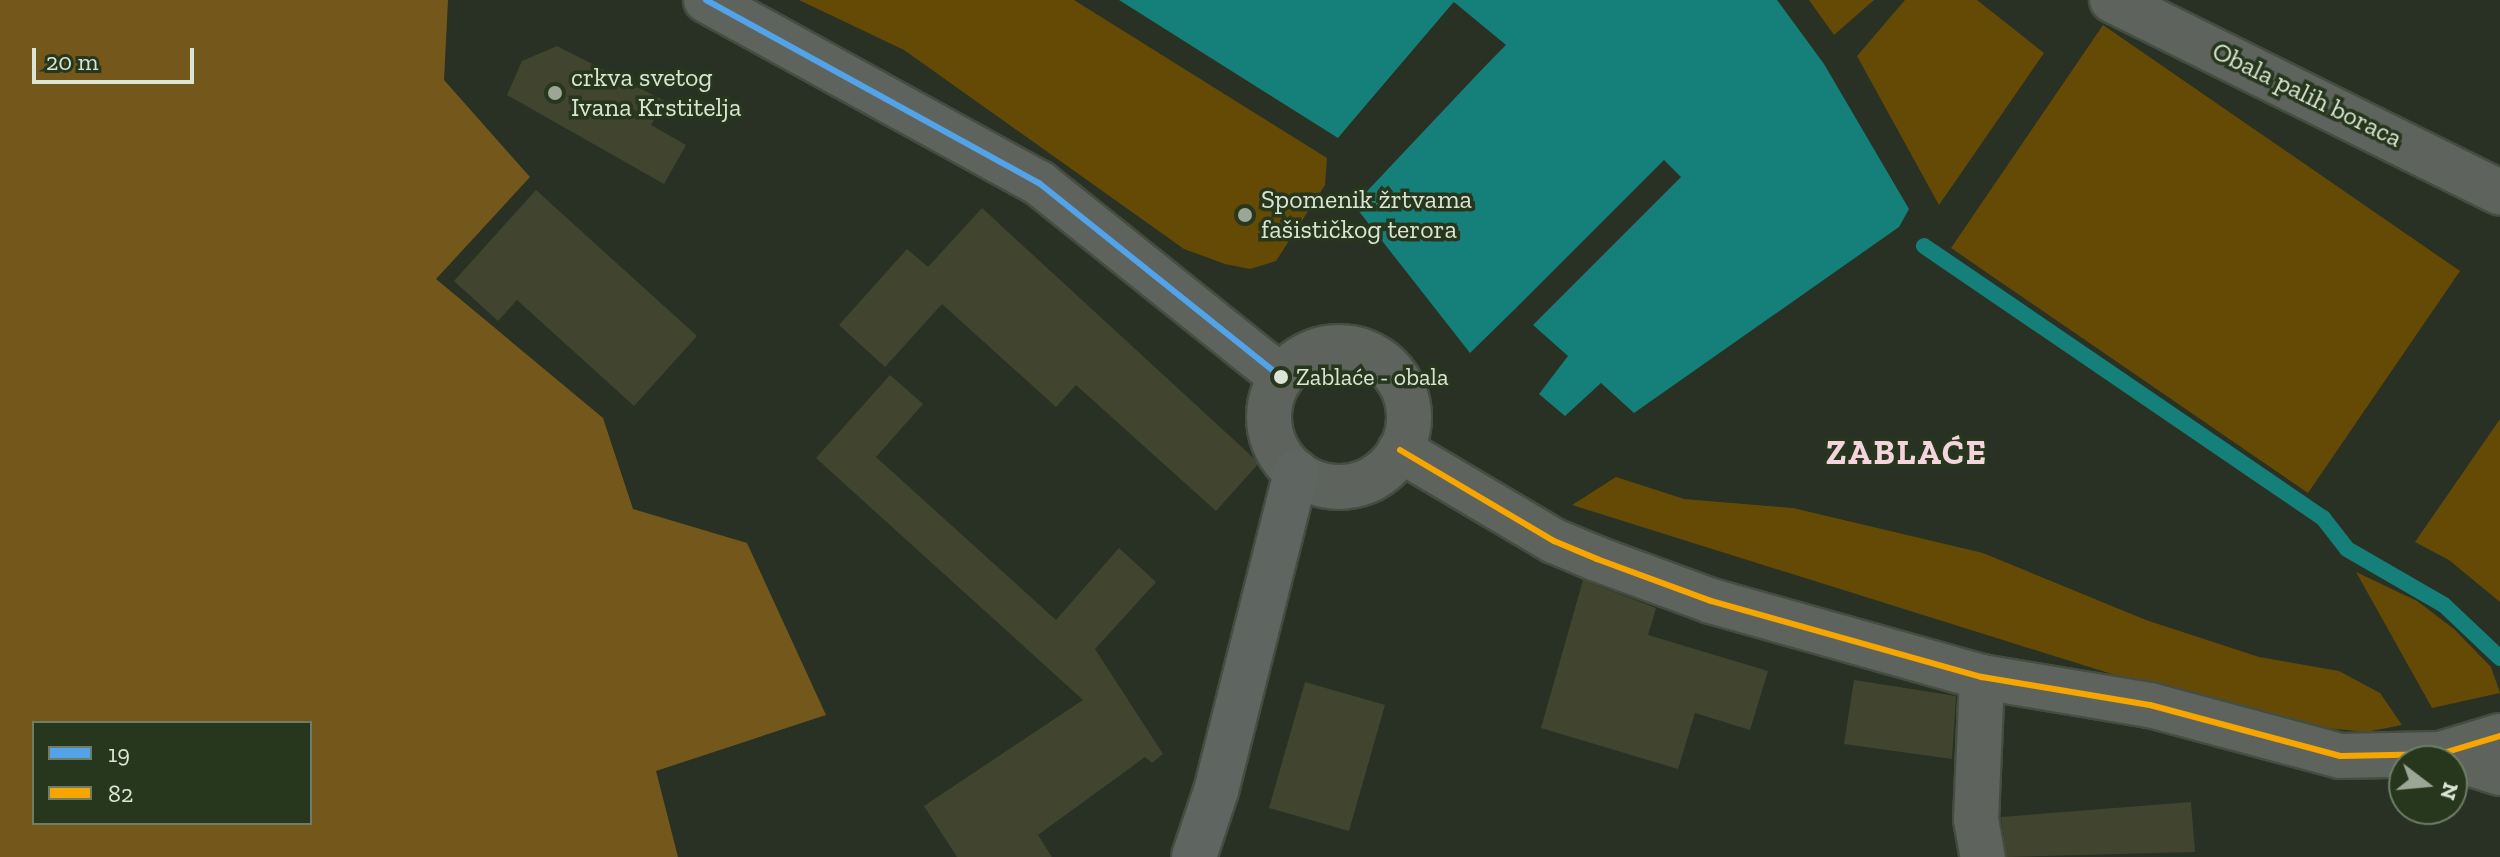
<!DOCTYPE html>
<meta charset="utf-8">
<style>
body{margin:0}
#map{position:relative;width:2500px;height:857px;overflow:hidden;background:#283123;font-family:"Zilla Slab",serif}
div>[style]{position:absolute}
.green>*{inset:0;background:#654a05}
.forest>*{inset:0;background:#74581b}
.water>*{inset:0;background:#157f79}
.pier>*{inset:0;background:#283123}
.stream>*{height:16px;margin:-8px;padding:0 8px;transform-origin:8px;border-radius:8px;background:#157f79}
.building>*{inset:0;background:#414530}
.roads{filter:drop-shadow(2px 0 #454d40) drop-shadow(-2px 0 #454d40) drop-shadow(0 2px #454d40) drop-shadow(0 -2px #454d40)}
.street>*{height:44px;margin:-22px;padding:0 22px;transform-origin:22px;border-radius:22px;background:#5e635e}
.street>.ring{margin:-22px;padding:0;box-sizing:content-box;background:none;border:44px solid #5e635e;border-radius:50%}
.secondary>*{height:44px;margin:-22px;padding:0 22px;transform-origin:22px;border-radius:22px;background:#5f6661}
.bus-1>*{height:6px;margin:-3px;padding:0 3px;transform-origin:3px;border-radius:3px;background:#53a3e8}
.bus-2>*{height:6px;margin:-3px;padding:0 3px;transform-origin:3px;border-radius:3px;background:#f7a600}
.dots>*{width:22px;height:22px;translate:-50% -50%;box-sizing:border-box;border:4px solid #26371d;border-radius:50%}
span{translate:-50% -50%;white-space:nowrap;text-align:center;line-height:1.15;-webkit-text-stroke:7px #26371d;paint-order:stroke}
.bus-label{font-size:24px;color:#dae5d5}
.left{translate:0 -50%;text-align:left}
.poi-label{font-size:26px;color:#dae5d5}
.street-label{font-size:26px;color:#dae5d5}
.district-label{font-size:34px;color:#f6d4de;font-weight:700;letter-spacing:2px}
.legend{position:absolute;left:32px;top:721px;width:280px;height:104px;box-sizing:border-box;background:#26371d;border:2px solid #6e7d67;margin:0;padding:10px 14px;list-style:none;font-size:24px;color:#dae5d5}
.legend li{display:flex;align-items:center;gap:16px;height:40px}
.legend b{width:40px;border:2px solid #6e7d67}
.north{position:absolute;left:2388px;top:745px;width:80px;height:80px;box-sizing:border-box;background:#26371d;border:2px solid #6e7d67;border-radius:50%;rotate:106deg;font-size:22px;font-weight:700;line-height:32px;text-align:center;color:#dae5d5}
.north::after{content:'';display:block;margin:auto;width:28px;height:36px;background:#9ca697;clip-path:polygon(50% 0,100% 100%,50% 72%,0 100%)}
.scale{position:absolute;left:32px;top:48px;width:162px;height:36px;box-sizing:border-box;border:4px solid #dae5d5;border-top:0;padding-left:10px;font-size:24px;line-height:28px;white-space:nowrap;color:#dae5d5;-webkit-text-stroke:6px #26371d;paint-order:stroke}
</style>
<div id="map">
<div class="green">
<i style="clip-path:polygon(799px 0,1074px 0,1327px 158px,1325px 185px,1276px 261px,1250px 269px,1225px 264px,1184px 249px,904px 50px)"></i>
<i style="clip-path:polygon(1809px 0,1874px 0,1834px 35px)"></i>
<i style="clip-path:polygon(1905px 0,1977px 0,2044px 53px,1939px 205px,1857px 56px)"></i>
<i style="clip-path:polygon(2103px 25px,2460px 271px,2308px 493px,1951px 248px)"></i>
<i style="clip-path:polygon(2500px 419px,2500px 602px,2449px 560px,2415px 542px)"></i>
<i style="clip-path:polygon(1616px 477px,1684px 499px,1793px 508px,1983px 553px,2146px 620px,2259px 657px,2339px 671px,2380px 693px,2402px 725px,2366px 732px,2296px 725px,2166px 691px,1572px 505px)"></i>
<i style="clip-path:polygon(2356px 572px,2417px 601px,2454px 629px,2491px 667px,2500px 693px,2432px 708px)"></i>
</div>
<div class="forest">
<i style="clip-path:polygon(evenodd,0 0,448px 0,444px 80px,530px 177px,436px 279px,603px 418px,633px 509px,747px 543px,826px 715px,656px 771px,678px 857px,0 857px,0 0,34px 723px,310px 723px,310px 823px,34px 823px,34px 723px)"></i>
</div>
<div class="water">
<i style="clip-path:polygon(1119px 0,1777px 0,1824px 64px,1909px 209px,1899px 227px,1634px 413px,1601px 383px,1565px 416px,1539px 394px,1568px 356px,1515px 309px,1470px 353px,1354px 205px,1505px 45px,1453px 3px,1338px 138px)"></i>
</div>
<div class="pier">
<i style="clip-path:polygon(1454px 2px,1506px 45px,1385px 166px,1500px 46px,1454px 8px,1338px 138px)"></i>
<i style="clip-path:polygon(1664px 160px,1681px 177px,1532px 326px,1515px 309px)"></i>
</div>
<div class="stream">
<i style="left:1924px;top:246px;width:483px;rotate:34.3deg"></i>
<i style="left:2323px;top:518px;width:39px;rotate:52deg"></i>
<i style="left:2347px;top:549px;width:112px;rotate:30deg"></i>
<i style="left:2444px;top:605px;width:77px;rotate:43.4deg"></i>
</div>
<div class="building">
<i style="clip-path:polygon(557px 46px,665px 101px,651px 125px,686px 145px,664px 184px,507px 95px,522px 61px)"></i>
<i style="clip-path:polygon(536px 190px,697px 336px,634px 406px,517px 300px,498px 321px,454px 281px)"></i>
<i style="clip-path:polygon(982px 208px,1259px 463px,1216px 511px,1076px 385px,1056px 407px,942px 304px,885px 367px,839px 325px,907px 249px,928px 267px)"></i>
<i style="clip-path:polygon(890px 375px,923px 404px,876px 457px,1056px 620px,1119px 548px,1156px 582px,1095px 649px,1163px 754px,1152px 763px,1145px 757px,1038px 835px,1052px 857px,957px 857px,924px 806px,1083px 700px,816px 458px)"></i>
<i style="clip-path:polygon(1583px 580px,1656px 608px,1648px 635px,1768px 671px,1750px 730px,1695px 713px,1678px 769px,1541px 728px)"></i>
<i style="clip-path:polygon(1854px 680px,1956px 696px,1952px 759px,1844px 744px)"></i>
<i style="clip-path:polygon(1305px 682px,1385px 705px,1349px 831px,1269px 808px)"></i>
<i style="clip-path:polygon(2191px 802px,2195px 852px,2007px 857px,2001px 817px)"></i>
</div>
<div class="roads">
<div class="street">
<i style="left:706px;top:0;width:380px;rotate:28.8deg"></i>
<i style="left:1039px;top:183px;width:310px;rotate:38.7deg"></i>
<i style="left:2112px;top:0;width:433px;rotate:26.4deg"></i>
<i class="ring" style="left:1269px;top:347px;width:96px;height:96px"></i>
<i style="left:1400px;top:450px;width:179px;rotate:30.6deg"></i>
<i style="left:1554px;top:541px;width:47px;rotate:22.7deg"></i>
<i style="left:1597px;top:559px;width:121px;rotate:20.2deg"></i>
<i style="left:1711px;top:601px;width:281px;rotate:15.7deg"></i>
<i style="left:1982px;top:677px;width:170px;rotate:9.5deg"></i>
<i style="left:2150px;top:705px;width:197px;rotate:15deg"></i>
<i style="left:2340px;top:756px;width:100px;rotate:-1.1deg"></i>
<i style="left:2440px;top:754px;width:63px;rotate:-16.7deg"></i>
<i style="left:1982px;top:677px;width:142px;rotate:92.4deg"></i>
<i style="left:1976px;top:819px;width:39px;rotate:80deg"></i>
<i style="left:2440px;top:754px;width:63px;rotate:17.6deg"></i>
</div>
<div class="secondary">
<i style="left:1194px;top:857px;width:70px;rotate:-71.6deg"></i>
<i style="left:1216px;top:791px;width:329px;rotate:-75.9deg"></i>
</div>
</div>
<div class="bus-1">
<i style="left:706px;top:0;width:380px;rotate:28.8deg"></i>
<i style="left:1039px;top:183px;width:310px;rotate:38.7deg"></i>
</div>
<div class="bus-2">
<i style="left:1400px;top:450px;width:179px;rotate:30.6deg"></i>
<i style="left:1554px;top:541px;width:47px;rotate:22.7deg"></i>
<i style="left:1597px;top:559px;width:121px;rotate:20.2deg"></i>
<i style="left:1711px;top:601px;width:281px;rotate:15.7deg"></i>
<i style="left:1982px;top:677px;width:170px;rotate:9.5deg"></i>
<i style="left:2150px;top:705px;width:197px;rotate:15deg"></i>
<i style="left:2340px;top:756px;width:100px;rotate:-1.1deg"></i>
<i style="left:2440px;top:754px;width:63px;rotate:-16.7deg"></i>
</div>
<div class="dots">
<i style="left:555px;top:93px;background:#9ca697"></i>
<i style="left:1245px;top:215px;background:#9ca697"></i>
<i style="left:1281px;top:377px;background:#dae5d5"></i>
</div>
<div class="bus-label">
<span class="left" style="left:1296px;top:377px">Zablaće - obala</span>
</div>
<div class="poi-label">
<span class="left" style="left:571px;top:93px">crkva svetog<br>Ivana Krstitelja</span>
<span class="left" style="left:1261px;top:215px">Spomenik žrtvama<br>fašističkog terora</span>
</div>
<div class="street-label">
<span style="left:2307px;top:95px;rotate:26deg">Obala palih boraca</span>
</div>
<div class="district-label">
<span style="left:1907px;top:453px">ZABLAĆE</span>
</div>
<ul class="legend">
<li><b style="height:10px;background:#53a3e8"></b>19</li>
<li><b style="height:10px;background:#f7a600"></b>82</li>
</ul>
<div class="north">N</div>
<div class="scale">20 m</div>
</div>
